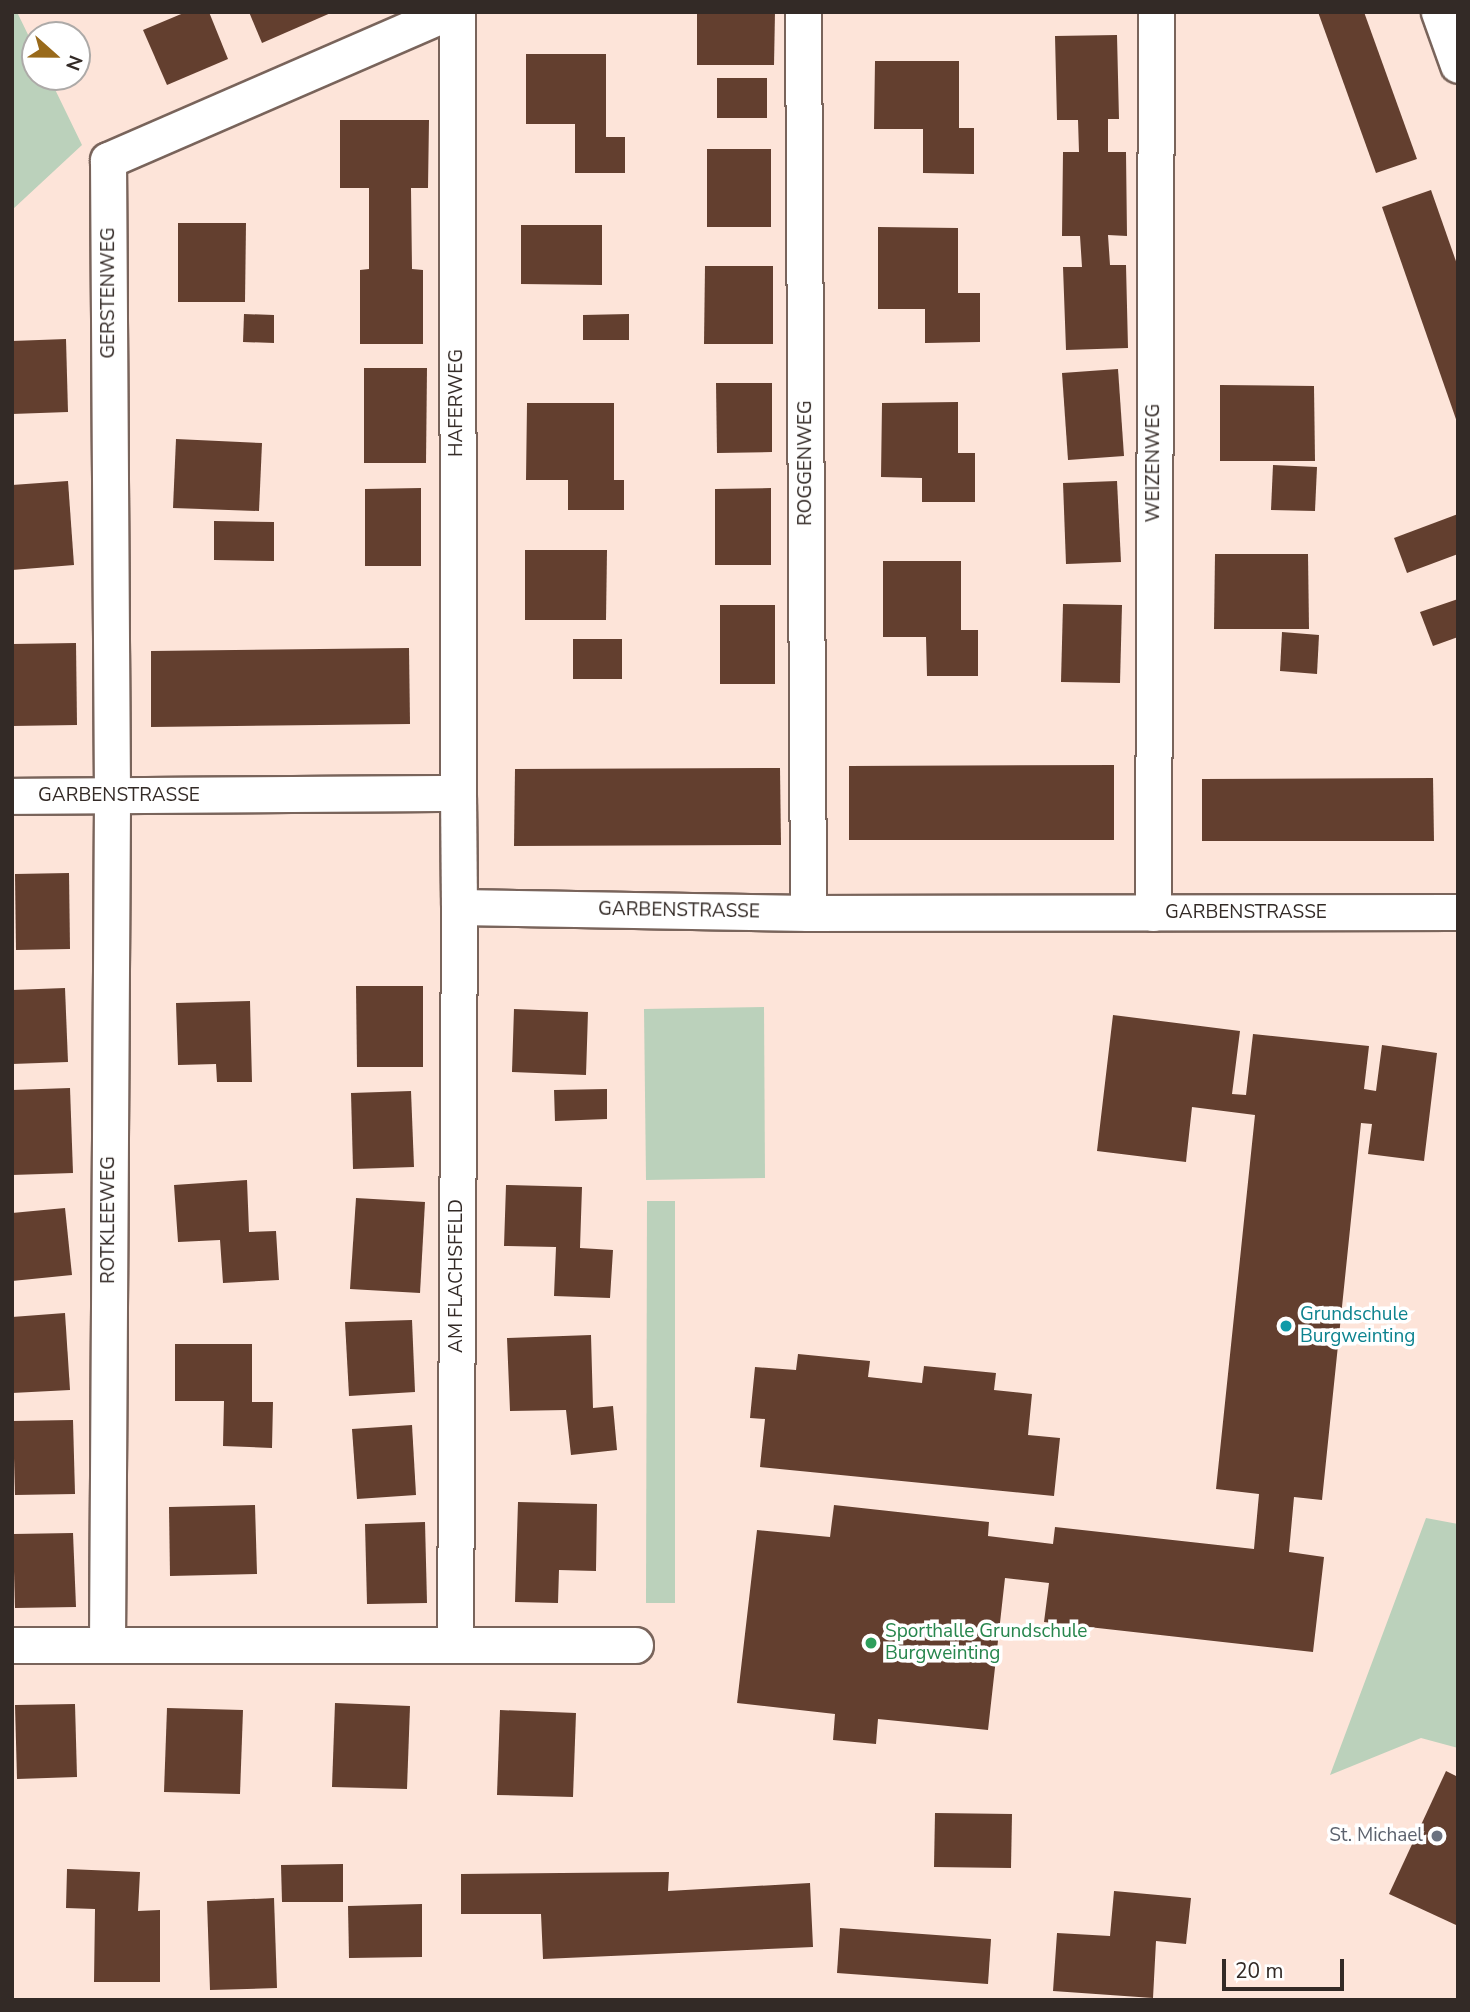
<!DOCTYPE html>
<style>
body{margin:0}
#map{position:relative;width:1470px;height:2012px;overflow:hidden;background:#fde4d9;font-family:"Nunito Sans",sans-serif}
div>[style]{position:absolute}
.green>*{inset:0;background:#bbd1bb}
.building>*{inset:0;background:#633f2f}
.roads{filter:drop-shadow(2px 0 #79645b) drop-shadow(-2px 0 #79645b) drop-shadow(0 2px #79645b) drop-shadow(0 -2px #79645b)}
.minor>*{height:35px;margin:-17.5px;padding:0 17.5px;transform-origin:17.5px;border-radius:17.5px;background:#fff}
.dots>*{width:19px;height:19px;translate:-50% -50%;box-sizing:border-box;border:4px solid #fff;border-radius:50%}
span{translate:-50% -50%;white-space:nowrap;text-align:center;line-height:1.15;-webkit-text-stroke:7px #fff;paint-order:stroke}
.street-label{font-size:19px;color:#332a26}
.culture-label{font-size:19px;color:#0d838f}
.left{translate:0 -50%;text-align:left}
.leisure-label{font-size:19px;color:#27864d}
.worship-label{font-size:19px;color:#5b616d}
.right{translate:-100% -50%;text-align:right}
.frame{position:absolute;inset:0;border:14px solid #332a26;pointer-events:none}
.north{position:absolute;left:21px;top:21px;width:70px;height:70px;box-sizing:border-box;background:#fff;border:2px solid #adaaa8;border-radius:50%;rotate:111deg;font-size:19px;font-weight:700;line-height:28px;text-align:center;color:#332a26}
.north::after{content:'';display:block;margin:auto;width:24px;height:32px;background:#996a1b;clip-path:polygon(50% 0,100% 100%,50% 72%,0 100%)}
.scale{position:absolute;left:1222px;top:1959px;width:122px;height:32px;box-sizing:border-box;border:4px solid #332a26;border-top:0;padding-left:9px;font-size:21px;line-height:24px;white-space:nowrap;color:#332a26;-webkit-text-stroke:5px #fff;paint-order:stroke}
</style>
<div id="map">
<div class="green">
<i style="clip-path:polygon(12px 12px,17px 12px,35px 49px,35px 77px,49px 77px,82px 145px,12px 210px)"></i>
<i style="clip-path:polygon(764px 1007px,765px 1178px,646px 1180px,644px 1009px)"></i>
<i style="clip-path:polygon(647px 1201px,675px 1201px,675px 1603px,646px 1603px)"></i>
<i style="clip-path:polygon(1426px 1518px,1458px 1524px,1458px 1748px,1421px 1738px,1330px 1775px)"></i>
</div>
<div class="building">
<i style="clip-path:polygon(186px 12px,209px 12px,228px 59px,167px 85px,143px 30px)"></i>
<i style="clip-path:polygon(249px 12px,333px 12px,262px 43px)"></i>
<i style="clip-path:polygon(697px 12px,775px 12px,774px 65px,697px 65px)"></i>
<i style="clip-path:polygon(1318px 12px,1364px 12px,1417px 159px,1376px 173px)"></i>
<i style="clip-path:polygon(1117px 35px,1119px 119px,1108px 119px,1108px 152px,1126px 152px,1127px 236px,1108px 235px,1110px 265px,1126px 265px,1128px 348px,1066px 350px,1063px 267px,1082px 267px,1080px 236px,1062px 236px,1063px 152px,1079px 152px,1078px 120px,1057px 120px,1055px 36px)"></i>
<i style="clip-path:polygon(526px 54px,606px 54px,606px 137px,625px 137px,625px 173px,575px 173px,575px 124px,526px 124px)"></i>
<i style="clip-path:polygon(875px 61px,959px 61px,959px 128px,974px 128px,974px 174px,923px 173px,923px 129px,874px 129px)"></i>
<i style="clip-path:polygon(717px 78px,767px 78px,767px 118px,717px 118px)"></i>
<i style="clip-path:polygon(340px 120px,429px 120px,428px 188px,411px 188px,412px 269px,423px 270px,423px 344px,360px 344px,360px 270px,369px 269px,369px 188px,340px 188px)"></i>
<i style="clip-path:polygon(707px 149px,771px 149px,771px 227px,707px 227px)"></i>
<i style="clip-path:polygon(1431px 190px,1458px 267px,1457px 422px,1382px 207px)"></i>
<i style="clip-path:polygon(178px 223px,246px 223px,245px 302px,178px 302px)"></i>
<i style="clip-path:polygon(521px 225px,602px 225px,602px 285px,521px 284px)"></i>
<i style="clip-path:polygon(878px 227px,958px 228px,958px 293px,980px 293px,980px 342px,925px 343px,925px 309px,878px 309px)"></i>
<i style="clip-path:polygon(705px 266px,773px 266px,773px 344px,704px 344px)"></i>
<i style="clip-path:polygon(244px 314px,274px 315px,274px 343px,243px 342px)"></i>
<i style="clip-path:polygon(629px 314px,629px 340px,583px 340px,583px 315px)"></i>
<i style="clip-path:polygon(66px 339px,68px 412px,12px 414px,12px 341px)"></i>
<i style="clip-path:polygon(364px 368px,427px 368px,426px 463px,364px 463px)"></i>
<i style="clip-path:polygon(1118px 369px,1124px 456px,1068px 460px,1062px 373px)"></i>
<i style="clip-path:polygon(716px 383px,772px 383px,772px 452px,717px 453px)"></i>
<i style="clip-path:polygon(1220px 385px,1314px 386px,1315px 461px,1220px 461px)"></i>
<i style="clip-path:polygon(958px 402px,958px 453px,975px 453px,975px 502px,922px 502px,922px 478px,881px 477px,882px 403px)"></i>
<i style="clip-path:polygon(527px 403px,614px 403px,614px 480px,624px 480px,624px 510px,568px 510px,568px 480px,526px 480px)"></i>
<i style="clip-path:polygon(176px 439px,262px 443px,259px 511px,173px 508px)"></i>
<i style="clip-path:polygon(1273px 465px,1317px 467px,1315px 511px,1271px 510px)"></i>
<i style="clip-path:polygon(68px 481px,74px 565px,12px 570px,12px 485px)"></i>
<i style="clip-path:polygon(1117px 481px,1121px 562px,1066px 564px,1063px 483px)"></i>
<i style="clip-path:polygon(421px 488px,421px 566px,365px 566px,365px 489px)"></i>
<i style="clip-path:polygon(771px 488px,771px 565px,715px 565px,715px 489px)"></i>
<i style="clip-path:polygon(1458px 514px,1458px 554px,1407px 573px,1394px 538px)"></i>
<i style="clip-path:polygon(214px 521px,274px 522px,274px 561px,214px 560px)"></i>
<i style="clip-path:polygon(525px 550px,607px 550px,606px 620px,525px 620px)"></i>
<i style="clip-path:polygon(1215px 554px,1308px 554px,1309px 629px,1214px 629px)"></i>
<i style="clip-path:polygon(883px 561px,961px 561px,961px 630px,978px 630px,978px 676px,927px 676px,926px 637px,883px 637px)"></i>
<i style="clip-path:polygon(1458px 599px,1458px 637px,1433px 646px,1420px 612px)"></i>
<i style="clip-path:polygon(1063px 604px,1122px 605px,1120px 683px,1061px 682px)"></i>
<i style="clip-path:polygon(720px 605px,775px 605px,775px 684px,720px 684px)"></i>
<i style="clip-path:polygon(1282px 632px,1319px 635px,1317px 674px,1280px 671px)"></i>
<i style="clip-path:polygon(573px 639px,622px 639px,622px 679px,573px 679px)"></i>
<i style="clip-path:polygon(76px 643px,77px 725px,12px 726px,12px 644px)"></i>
<i style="clip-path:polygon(409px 648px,410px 724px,151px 727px,151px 651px)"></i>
<i style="clip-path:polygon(1114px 765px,1114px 840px,849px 840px,849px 766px)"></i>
<i style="clip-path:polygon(780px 768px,781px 845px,514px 846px,515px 769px)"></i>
<i style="clip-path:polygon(1433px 778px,1434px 841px,1202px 841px,1202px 779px)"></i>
<i style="clip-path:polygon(69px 873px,70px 949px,16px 950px,15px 874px)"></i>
<i style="clip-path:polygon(356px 986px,423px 986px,423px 1067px,357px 1067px)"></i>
<i style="clip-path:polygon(65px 988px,68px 1062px,12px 1064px,12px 990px)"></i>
<i style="clip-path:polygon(250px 1001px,252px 1082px,217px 1082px,216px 1064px,178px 1065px,176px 1003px)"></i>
<i style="clip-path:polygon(514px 1009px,588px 1012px,586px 1075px,512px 1072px)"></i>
<i style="clip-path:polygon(1113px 1015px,1240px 1031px,1232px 1094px,1246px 1095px,1253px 1034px,1369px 1046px,1364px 1089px,1376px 1091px,1382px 1045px,1437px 1053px,1424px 1161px,1368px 1154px,1372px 1124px,1361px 1123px,1322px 1500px,1294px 1497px,1289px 1552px,1324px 1557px,1313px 1652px,1044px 1622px,1049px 1583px,1005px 1578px,988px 1730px,878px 1719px,876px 1744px,833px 1740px,835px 1714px,737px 1703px,757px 1530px,830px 1537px,834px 1505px,989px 1522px,988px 1536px,1053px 1544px,1055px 1527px,1254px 1549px,1259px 1494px,1216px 1489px,1255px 1115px,1192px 1107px,1186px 1162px,1097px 1151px)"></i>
<i style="clip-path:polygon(70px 1088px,73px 1173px,12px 1175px,12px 1090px)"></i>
<i style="clip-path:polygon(607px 1089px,607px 1119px,555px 1121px,554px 1090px)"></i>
<i style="clip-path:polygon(411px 1091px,414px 1167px,353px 1169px,351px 1093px)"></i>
<i style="clip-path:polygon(247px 1180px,249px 1232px,276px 1231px,279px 1280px,223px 1283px,220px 1240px,178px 1242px,174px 1185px)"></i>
<i style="clip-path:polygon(506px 1185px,582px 1187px,580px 1248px,613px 1250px,610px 1298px,554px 1296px,556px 1247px,504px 1246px)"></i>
<i style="clip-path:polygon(356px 1198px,425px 1202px,420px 1293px,350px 1289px)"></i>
<i style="clip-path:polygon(65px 1208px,72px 1275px,12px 1281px,12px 1213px)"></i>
<i style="clip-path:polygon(65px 1313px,70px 1390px,12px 1393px,12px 1317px)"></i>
<i style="clip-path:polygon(412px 1320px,415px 1392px,349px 1396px,345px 1322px)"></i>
<i style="clip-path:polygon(591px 1335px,593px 1408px,613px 1406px,617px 1450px,571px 1455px,566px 1410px,510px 1411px,507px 1338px)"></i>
<i style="clip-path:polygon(175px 1344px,252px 1344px,252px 1402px,273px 1402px,272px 1448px,223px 1446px,224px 1401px,175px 1401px)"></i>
<i style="clip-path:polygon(798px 1354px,870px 1361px,868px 1377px,922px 1383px,924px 1366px,996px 1373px,994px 1390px,1032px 1394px,1028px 1435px,1060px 1438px,1054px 1496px,760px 1467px,765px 1419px,750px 1418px,755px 1367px,796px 1370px)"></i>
<i style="clip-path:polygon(73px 1420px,75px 1494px,15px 1495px,13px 1421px)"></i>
<i style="clip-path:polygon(412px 1425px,416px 1495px,357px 1499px,352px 1429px)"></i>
<i style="clip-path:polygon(518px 1502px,597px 1504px,596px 1571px,559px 1570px,558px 1603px,515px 1602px)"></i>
<i style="clip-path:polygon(255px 1505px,257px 1574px,170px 1576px,169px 1507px)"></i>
<i style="clip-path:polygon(425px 1522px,427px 1603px,367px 1604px,365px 1524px)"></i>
<i style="clip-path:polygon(73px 1533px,76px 1607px,15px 1608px,13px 1534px)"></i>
<i style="clip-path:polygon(335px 1703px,410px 1706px,407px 1789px,332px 1787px)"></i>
<i style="clip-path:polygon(75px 1704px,77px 1777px,17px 1779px,15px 1705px)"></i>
<i style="clip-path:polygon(167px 1708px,243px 1710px,240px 1794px,164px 1792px)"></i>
<i style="clip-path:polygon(500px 1710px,576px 1713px,573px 1797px,497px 1795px)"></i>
<i style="clip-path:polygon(1446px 1771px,1458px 1777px,1456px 1925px,1389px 1894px)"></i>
<i style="clip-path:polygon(935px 1813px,1012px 1814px,1011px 1868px,934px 1867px)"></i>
<i style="clip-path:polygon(343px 1864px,343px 1902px,282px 1902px,281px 1865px)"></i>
<i style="clip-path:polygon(67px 1869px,140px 1872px,138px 1911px,160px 1910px,160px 1982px,94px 1982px,95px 1909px,66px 1908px)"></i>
<i style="clip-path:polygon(669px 1872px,668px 1891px,810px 1883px,813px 1947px,543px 1959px,541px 1914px,461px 1914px,461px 1874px)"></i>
<i style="clip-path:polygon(1114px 1891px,1191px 1898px,1186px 1944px,1156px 1941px,1153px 1998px,1053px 1991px,1057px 1933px,1110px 1936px)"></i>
<i style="clip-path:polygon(274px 1898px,277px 1988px,210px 1990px,207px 1901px)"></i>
<i style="clip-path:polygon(422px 1904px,422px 1957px,349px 1958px,348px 1906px)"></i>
<i style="clip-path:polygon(840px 1928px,991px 1939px,988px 1984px,837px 1973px)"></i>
</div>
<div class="roads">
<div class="minor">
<i style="left:457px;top:12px;width:781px;rotate:89.93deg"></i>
<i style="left:803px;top:12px;width:901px;rotate:89.68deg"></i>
<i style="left:1439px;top:12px;width:56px;rotate:70.3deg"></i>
<i style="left:12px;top:796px;width:446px;rotate:-0.4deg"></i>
<i style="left:458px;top:793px;width:114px;rotate:89.5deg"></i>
<i style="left:459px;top:907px;width:349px;rotate:1deg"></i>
<i style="left:808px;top:913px;width:650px;rotate:-0.09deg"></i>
<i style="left:1153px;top:913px;width:901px;rotate:-89.81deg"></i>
<i style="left:107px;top:1644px;width:848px;rotate:-89.66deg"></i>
<i style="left:112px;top:796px;width:636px;rotate:-90.36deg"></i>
<i style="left:108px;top:160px;width:371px;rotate:-23.5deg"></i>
<i style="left:455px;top:1644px;width:737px;rotate:-89.69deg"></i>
<i style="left:12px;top:1645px;width:623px"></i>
</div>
</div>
<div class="dots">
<i style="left:1286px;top:1326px;background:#0f9aa8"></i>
<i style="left:871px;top:1643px;background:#2e9e5b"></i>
<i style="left:1437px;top:1836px;background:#6b7280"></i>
</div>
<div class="street-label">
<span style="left:109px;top:293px;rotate:-90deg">GERSTENWEG</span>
<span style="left:457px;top:403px;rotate:-90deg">HAFERWEG</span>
<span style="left:806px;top:463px;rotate:-90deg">ROGGENWEG</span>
<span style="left:1154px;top:463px;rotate:-90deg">WEIZENWEG</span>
<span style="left:119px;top:796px">GARBENSTRASSE</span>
<span style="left:679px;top:911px;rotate:1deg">GARBENSTRASSE</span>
<span style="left:1246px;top:913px">GARBENSTRASSE</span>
<span style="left:109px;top:1220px;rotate:-90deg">ROTKLEEWEG</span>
<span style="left:457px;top:1276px;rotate:-90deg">AM FLACHSFELD</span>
</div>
<div class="culture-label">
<span class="left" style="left:1300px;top:1326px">Grundschule<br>Burgweinting</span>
</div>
<div class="leisure-label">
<span class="left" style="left:885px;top:1643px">Sporthalle Grundschule<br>Burgweinting</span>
</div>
<div class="worship-label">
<span class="right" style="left:1423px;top:1836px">St. Michael</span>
</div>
<div class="frame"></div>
<div class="north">N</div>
<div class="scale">20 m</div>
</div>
